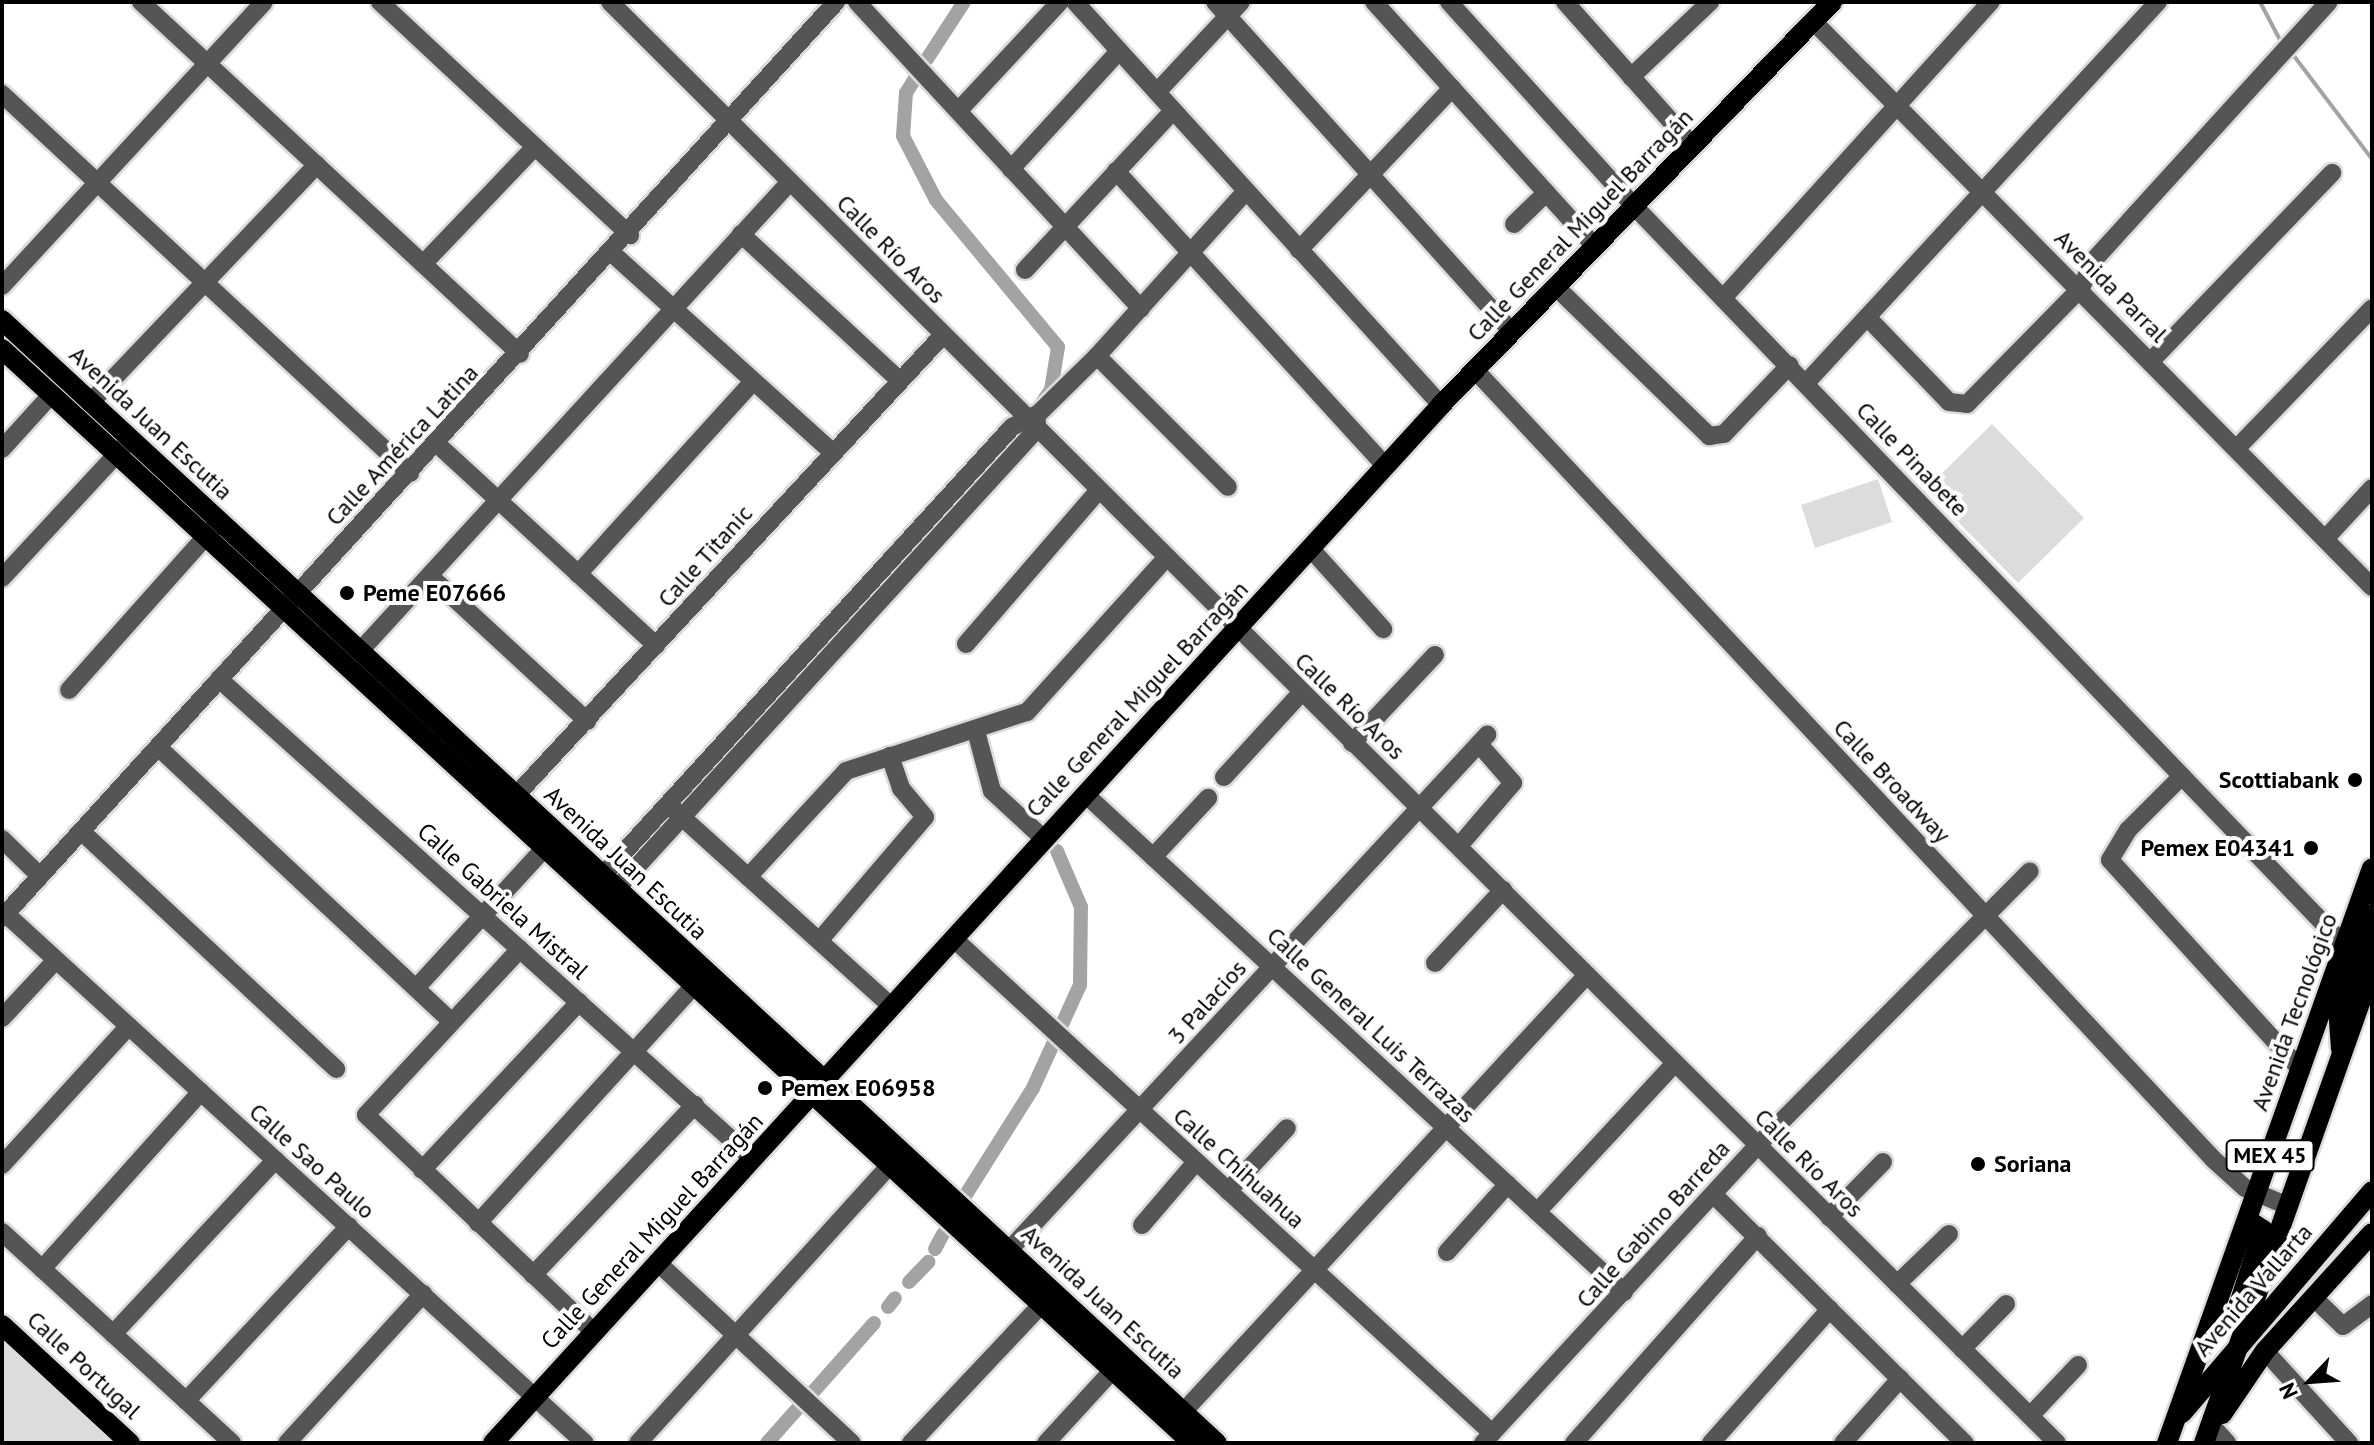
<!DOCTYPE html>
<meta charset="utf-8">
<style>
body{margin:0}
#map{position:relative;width:2374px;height:1445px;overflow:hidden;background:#fff;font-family:"PT Sans",sans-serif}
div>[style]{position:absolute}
.green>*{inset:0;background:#dcdcdc}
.stream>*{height:4px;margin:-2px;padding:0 2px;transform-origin:2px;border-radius:2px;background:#a3a3a3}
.canal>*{height:14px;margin:-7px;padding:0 7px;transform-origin:7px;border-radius:7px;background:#a3a3a3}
.roads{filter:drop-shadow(2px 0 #dbdbdb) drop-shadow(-2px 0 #dbdbdb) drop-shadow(0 2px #dbdbdb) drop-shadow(0 -2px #dbdbdb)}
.minor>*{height:18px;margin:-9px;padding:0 9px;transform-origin:9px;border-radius:9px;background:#555}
.major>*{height:20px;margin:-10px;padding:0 10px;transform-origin:10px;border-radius:10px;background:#000}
.dots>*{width:22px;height:22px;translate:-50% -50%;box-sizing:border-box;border:4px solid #fff;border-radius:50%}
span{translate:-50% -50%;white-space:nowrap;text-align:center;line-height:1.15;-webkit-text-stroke:8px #fff;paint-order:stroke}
.shield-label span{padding:2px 6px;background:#fff;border:2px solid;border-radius:6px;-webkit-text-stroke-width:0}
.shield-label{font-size:22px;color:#000;font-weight:700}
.street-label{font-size:24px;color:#000}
.poi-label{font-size:24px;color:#000;font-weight:700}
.left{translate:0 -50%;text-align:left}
.right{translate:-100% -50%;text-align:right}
.frame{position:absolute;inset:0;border:4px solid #000;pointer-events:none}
.north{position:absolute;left:2270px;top:1341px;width:80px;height:80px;-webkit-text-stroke:6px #fff;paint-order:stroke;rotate:245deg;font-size:22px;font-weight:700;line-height:32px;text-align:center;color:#000}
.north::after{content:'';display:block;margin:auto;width:28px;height:36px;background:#000;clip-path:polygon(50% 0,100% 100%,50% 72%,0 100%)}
</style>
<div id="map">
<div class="green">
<i style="clip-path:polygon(1992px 424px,2084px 518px,2018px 583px,1926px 489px)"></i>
<i style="clip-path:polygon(1878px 479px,1892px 522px,1815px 548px,1801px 505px)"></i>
<i style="clip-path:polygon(2px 1325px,130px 1443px,2px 1443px)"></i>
</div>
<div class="stream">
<i style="left:2260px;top:2px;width:43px;rotate:62.2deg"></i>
<i style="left:2294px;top:56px;width:129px;rotate:52.9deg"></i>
</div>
<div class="canal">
<i style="left:927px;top:59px;width:68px;rotate:-57deg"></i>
<i style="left:916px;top:77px;width:19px;rotate:122deg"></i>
<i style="left:906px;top:93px;width:43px;rotate:94deg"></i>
<i style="left:903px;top:136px;width:72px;rotate:62.7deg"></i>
<i style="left:936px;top:200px;width:191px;rotate:50.3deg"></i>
<i style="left:1058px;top:347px;width:44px;rotate:99.2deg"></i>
<i style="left:1051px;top:390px;width:14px;rotate:126deg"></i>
<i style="left:914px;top:553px;width:173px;rotate:-49.2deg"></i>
<i style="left:965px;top:1196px;width:128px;rotate:-57.8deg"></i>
<i style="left:1033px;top:1088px;width:113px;rotate:-65.5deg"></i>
<i style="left:1080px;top:985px;width:78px;rotate:-89.3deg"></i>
<i style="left:1081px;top:907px;width:61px;rotate:-113.2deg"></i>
<i style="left:935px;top:1249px;width:17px;rotate:-62deg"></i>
<i style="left:909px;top:1282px;width:28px;rotate:-46deg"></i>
<i style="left:888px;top:1307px;width:11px;rotate:-52deg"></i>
<i style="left:813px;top:1392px;width:92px;rotate:-48.5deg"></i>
<i style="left:767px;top:1443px;width:48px;rotate:-48.4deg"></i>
</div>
<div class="roads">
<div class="minor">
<i style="left:141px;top:2px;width:517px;rotate:42.88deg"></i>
<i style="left:380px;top:2px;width:342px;rotate:43deg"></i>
<i style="left:610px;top:2px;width:2042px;rotate:44.88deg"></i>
<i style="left:857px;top:2px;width:418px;rotate:47.2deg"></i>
<i style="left:1075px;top:2px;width:544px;rotate:47.75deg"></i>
<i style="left:1215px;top:2px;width:443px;rotate:48deg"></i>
<i style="left:1374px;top:2px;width:330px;rotate:47.9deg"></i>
<i style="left:1449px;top:2px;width:275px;rotate:47.8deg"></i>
<i style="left:1634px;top:206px;width:1026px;rotate:46.14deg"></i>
<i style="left:1565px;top:2px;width:193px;rotate:48.4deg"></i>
<i style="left:1814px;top:22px;width:794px;rotate:45.36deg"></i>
<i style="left:1631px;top:77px;width:109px;rotate:-43.5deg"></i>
<i style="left:1157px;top:92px;width:123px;rotate:-47deg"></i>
<i style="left:2px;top:94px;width:557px;rotate:42.89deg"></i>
<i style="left:961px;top:108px;width:145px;rotate:-47deg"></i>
<i style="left:1011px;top:169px;width:160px;rotate:-47.5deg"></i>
<i style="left:1116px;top:171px;width:399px;rotate:47.6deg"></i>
<i style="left:1514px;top:224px;width:45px;rotate:-44.1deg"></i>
<i style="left:741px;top:234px;width:215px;rotate:42.7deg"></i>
<i style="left:1299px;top:250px;width:223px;rotate:-46.6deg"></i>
<i style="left:613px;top:254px;width:295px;rotate:42.1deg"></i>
<i style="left:423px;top:264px;width:162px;rotate:-46.3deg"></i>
<i style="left:1025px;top:270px;width:217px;rotate:-47.1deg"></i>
<i style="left:2px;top:286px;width:386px;rotate:-47.3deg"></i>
<i style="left:1556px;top:287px;width:214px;rotate:44.2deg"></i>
<i style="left:1709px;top:436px;width:15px;rotate:-8deg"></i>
<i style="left:1724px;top:434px;width:95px;rotate:-46.3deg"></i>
<i style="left:1724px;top:297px;width:398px;rotate:-47.9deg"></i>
<i style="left:1867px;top:317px;width:118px;rotate:46deg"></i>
<i style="left:1949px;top:402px;width:18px;rotate:6deg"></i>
<i style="left:1967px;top:404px;width:163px;rotate:-45.5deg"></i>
<i style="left:2081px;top:288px;width:30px;rotate:-66deg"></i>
<i style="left:2093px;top:261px;width:350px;rotate:-47.7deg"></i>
<i style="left:1097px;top:356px;width:185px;rotate:45deg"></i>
<i style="left:2152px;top:360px;width:260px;rotate:-46.1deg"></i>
<i style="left:1475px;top:370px;width:1080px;rotate:46.91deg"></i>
<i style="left:2213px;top:1159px;width:43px;rotate:42.2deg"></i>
<i style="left:2245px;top:1188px;width:47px;rotate:22.7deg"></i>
<i style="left:1806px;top:383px;width:519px;rotate:-47.27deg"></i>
<i style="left:90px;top:403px;width:329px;rotate:-46.4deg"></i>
<i style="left:436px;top:443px;width:299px;rotate:42.6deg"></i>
<i style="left:2237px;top:448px;width:194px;rotate:-46deg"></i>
<i style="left:2px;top:449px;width:73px;rotate:-47.8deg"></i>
<i style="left:2325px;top:539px;width:69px;rotate:-47.3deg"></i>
<i style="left:1311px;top:549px;width:108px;rotate:48deg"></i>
<i style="left:578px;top:574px;width:258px;rotate:-47.7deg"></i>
<i style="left:430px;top:576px;width:214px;rotate:42.7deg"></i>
<i style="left:2px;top:578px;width:181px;rotate:-47.2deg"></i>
<i style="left:966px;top:644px;width:202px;rotate:-49.2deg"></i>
<i style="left:360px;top:651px;width:635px;rotate:-47.49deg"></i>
<i style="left:219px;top:679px;width:718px;rotate:41.95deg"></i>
<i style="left:69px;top:690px;width:220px;rotate:-48.3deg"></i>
<i style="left:976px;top:731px;width:62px;rotate:75.1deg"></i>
<i style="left:992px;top:791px;width:71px;rotate:42.7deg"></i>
<i style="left:1352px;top:743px;width:121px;rotate:-46.7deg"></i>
<i style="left:158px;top:747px;width:401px;rotate:43.1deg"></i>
<i style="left:2182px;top:776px;width:76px;rotate:135deg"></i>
<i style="left:2128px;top:830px;width:35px;rotate:121deg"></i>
<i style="left:2110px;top:860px;width:284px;rotate:47.7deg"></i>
<i style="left:1224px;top:777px;width:114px;rotate:-47.5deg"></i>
<i style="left:1085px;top:794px;width:734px;rotate:42.74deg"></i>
<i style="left:507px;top:805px;width:641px;rotate:-47.15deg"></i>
<i style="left:673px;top:809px;width:294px;rotate:42.1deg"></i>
<i style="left:81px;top:831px;width:349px;rotate:43deg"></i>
<i style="left:2px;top:839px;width:53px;rotate:44.2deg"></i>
<i style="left:1459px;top:846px;width:83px;rotate:-49.4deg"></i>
<i style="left:1513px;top:783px;width:52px;rotate:-131.1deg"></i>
<i style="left:1153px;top:857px;width:81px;rotate:-47deg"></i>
<i style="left:748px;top:877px;width:144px;rotate:-47.2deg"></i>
<i style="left:846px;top:771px;width:190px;rotate:-18.1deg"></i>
<i style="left:1027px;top:712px;width:207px;rotate:-47.9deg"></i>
<i style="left:594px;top:885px;width:620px;rotate:-47.61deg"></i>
<i style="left:1012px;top:427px;width:29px;rotate:-27deg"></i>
<i style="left:1038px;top:414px;width:83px;rotate:-44.5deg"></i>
<i style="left:1097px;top:356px;width:222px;rotate:-47.9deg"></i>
<i style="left:609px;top:897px;width:633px;rotate:-47.56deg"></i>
<i style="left:1036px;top:430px;width:9px;rotate:-84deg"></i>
<i style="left:6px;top:914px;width:784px;rotate:42.42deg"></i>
<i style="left:2px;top:918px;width:1239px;rotate:-47.68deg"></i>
<i style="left:953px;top:938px;width:732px;rotate:42.56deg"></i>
<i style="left:819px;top:941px;width:163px;rotate:-49.5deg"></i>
<i style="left:925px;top:817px;width:38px;rotate:-130deg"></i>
<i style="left:901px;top:788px;width:34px;rotate:-109deg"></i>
<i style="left:520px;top:949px;width:226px;rotate:132.9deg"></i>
<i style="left:366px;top:1115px;width:315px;rotate:43.6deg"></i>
<i style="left:1435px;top:963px;width:100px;rotate:-47deg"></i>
<i style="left:416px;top:988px;width:189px;rotate:-47.4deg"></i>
<i style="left:2px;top:1018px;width:79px;rotate:-47deg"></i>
<i style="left:2px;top:1165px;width:188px;rotate:-47.6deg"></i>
<i style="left:422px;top:1170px;width:230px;rotate:-46.9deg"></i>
<i style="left:1228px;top:1191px;width:86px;rotate:-46.9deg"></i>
<i style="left:1714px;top:1195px;width:353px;rotate:44.7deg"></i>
<i style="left:1537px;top:1212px;width:203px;rotate:-47.2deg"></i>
<i style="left:1829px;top:1217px;width:77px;rotate:-45.5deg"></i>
<i style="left:478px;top:1223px;width:318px;rotate:-47.7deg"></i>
<i style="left:1142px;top:1225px;width:83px;rotate:-49.4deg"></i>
<i style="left:2px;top:1232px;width:312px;rotate:42.5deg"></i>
<i style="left:1447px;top:1252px;width:91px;rotate:-48.1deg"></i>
<i style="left:999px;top:1261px;width:718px;rotate:-47.15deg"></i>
<i style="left:657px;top:1262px;width:266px;rotate:42.9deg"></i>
<i style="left:42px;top:1269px;width:238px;rotate:-48.1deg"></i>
<i style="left:533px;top:1275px;width:235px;rotate:-46.4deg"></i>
<i style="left:1897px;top:1284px;width:72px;rotate:-43.9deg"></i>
<i style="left:2314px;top:1298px;width:40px;rotate:44deg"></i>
<i style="left:2343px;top:1326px;width:36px;rotate:-37deg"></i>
<i style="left:113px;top:1334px;width:238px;rotate:-47deg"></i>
<i style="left:1962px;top:1349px;width:63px;rotate:-45.6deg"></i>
<i style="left:2265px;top:1351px;width:125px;rotate:47.6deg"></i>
<i style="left:186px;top:1401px;width:239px;rotate:-47deg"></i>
<i style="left:2030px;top:1416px;width:70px;rotate:-46.7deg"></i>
<i style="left:1173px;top:1423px;width:610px;rotate:-47.26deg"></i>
<i style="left:2211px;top:1425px;width:24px;rotate:48deg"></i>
<i style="left:287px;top:1443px;width:202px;rotate:-47.6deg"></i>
<i style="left:638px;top:1443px;width:371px;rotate:-47.8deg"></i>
<i style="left:911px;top:1443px;width:188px;rotate:-46.7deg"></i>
<i style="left:1046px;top:1443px;width:98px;rotate:-47.5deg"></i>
<i style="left:1483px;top:1443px;width:404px;rotate:-47.3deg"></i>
<i style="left:1757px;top:1146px;width:387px;rotate:-45.2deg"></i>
<i style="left:1574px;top:1443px;width:277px;rotate:-48.4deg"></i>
<i style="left:1711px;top:1443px;width:179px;rotate:-48.4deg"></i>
<i style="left:1843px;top:1443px;width:86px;rotate:-48.3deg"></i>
</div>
<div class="major">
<i style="left:2px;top:320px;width:1654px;rotate:42.75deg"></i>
<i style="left:2px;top:349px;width:1616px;rotate:42.59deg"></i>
<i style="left:2369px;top:971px;width:24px;rotate:-109deg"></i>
<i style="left:2361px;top:948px;width:35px;rotate:-72deg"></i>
<i style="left:2341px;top:1049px;width:31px;rotate:-94deg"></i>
<i style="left:2339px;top:1018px;width:55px;rotate:-74.2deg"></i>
<i style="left:2354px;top:965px;width:21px;rotate:-115deg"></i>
<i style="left:2241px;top:1322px;width:18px;rotate:-96deg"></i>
<i style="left:2239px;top:1304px;width:78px;rotate:-72deg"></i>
<i style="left:2263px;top:1230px;width:18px;rotate:-146deg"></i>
<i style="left:2px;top:1325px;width:174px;rotate:42.7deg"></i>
<i style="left:2182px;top:1413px;width:292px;rotate:-49.4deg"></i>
<i style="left:2222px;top:1414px;width:76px;rotate:-55.7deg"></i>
<i style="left:2265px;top:1351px;width:159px;rotate:-47.8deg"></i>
<i style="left:493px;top:1443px;width:1406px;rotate:-47.59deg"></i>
<i style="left:1441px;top:405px;width:562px;rotate:-45.87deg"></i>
<i style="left:2167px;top:1443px;width:610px;rotate:-70.38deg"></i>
<i style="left:2204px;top:1443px;width:503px;rotate:-70.48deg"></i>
</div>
</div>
<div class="dots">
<i style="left:347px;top:593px;background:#000"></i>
<i style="left:2355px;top:780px;background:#000"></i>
<i style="left:2311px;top:848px;background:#000"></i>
<i style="left:765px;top:1088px;background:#000"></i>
<i style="left:1978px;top:1164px;background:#000"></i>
</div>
<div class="shield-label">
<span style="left:2270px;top:1156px">MEX 45</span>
</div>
<div class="street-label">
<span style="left:1580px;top:225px;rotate:-46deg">Calle General Miguel Barragán</span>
<span style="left:891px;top:249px;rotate:45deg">Calle Río Aros</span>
<span style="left:2111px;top:286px;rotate:45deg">Avenida Parral</span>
<span style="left:151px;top:423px;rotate:43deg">Avenida Juan Escutia</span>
<span style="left:402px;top:445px;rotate:-47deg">Calle América Latina</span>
<span style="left:1912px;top:459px;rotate:46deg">Calle Pinabete</span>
<span style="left:705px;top:556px;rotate:-48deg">Calle Titanic</span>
<span style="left:1137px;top:699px;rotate:-47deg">Calle General Miguel Barragán</span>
<span style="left:1350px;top:706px;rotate:44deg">Calle Río Aros</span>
<span style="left:1892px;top:781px;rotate:47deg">Calle Broadway</span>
<span style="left:626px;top:863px;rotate:43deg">Avenida Juan Escutia</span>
<span style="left:503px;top:901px;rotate:42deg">Calle Gabriela Mistral</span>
<span style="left:1207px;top:1002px;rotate:-48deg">3 Palacios</span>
<span style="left:2294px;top:1012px;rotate:-70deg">Avenida Tecnológico</span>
<span style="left:1371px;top:1025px;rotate:43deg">Calle General Luis Terrazas</span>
<span style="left:312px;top:1161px;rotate:42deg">Calle Sao Paulo</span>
<span style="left:1809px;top:1163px;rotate:45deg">Calle Río Aros</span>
<span style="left:1239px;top:1168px;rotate:42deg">Calle Chihuahua</span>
<span style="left:1653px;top:1224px;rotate:-48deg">Calle Gabino Barreda</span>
<span style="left:652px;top:1231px;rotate:-47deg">Calle General Miguel Barragán</span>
<span style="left:2253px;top:1290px;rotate:-49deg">Avenida Vallarta</span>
<span style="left:1103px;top:1302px;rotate:43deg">Avenida Juan Escutia</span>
<span style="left:84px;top:1365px;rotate:43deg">Calle Portugal</span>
</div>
<div class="poi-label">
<span class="left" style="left:363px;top:593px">Peme E07666</span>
<span class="right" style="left:2339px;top:780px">Scottiabank</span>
<span class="right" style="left:2295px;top:848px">Pemex E04341</span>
<span class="left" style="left:781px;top:1088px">Pemex E06958</span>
<span class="left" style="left:1994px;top:1164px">Soriana</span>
</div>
<div class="frame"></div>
<div class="north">N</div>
</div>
